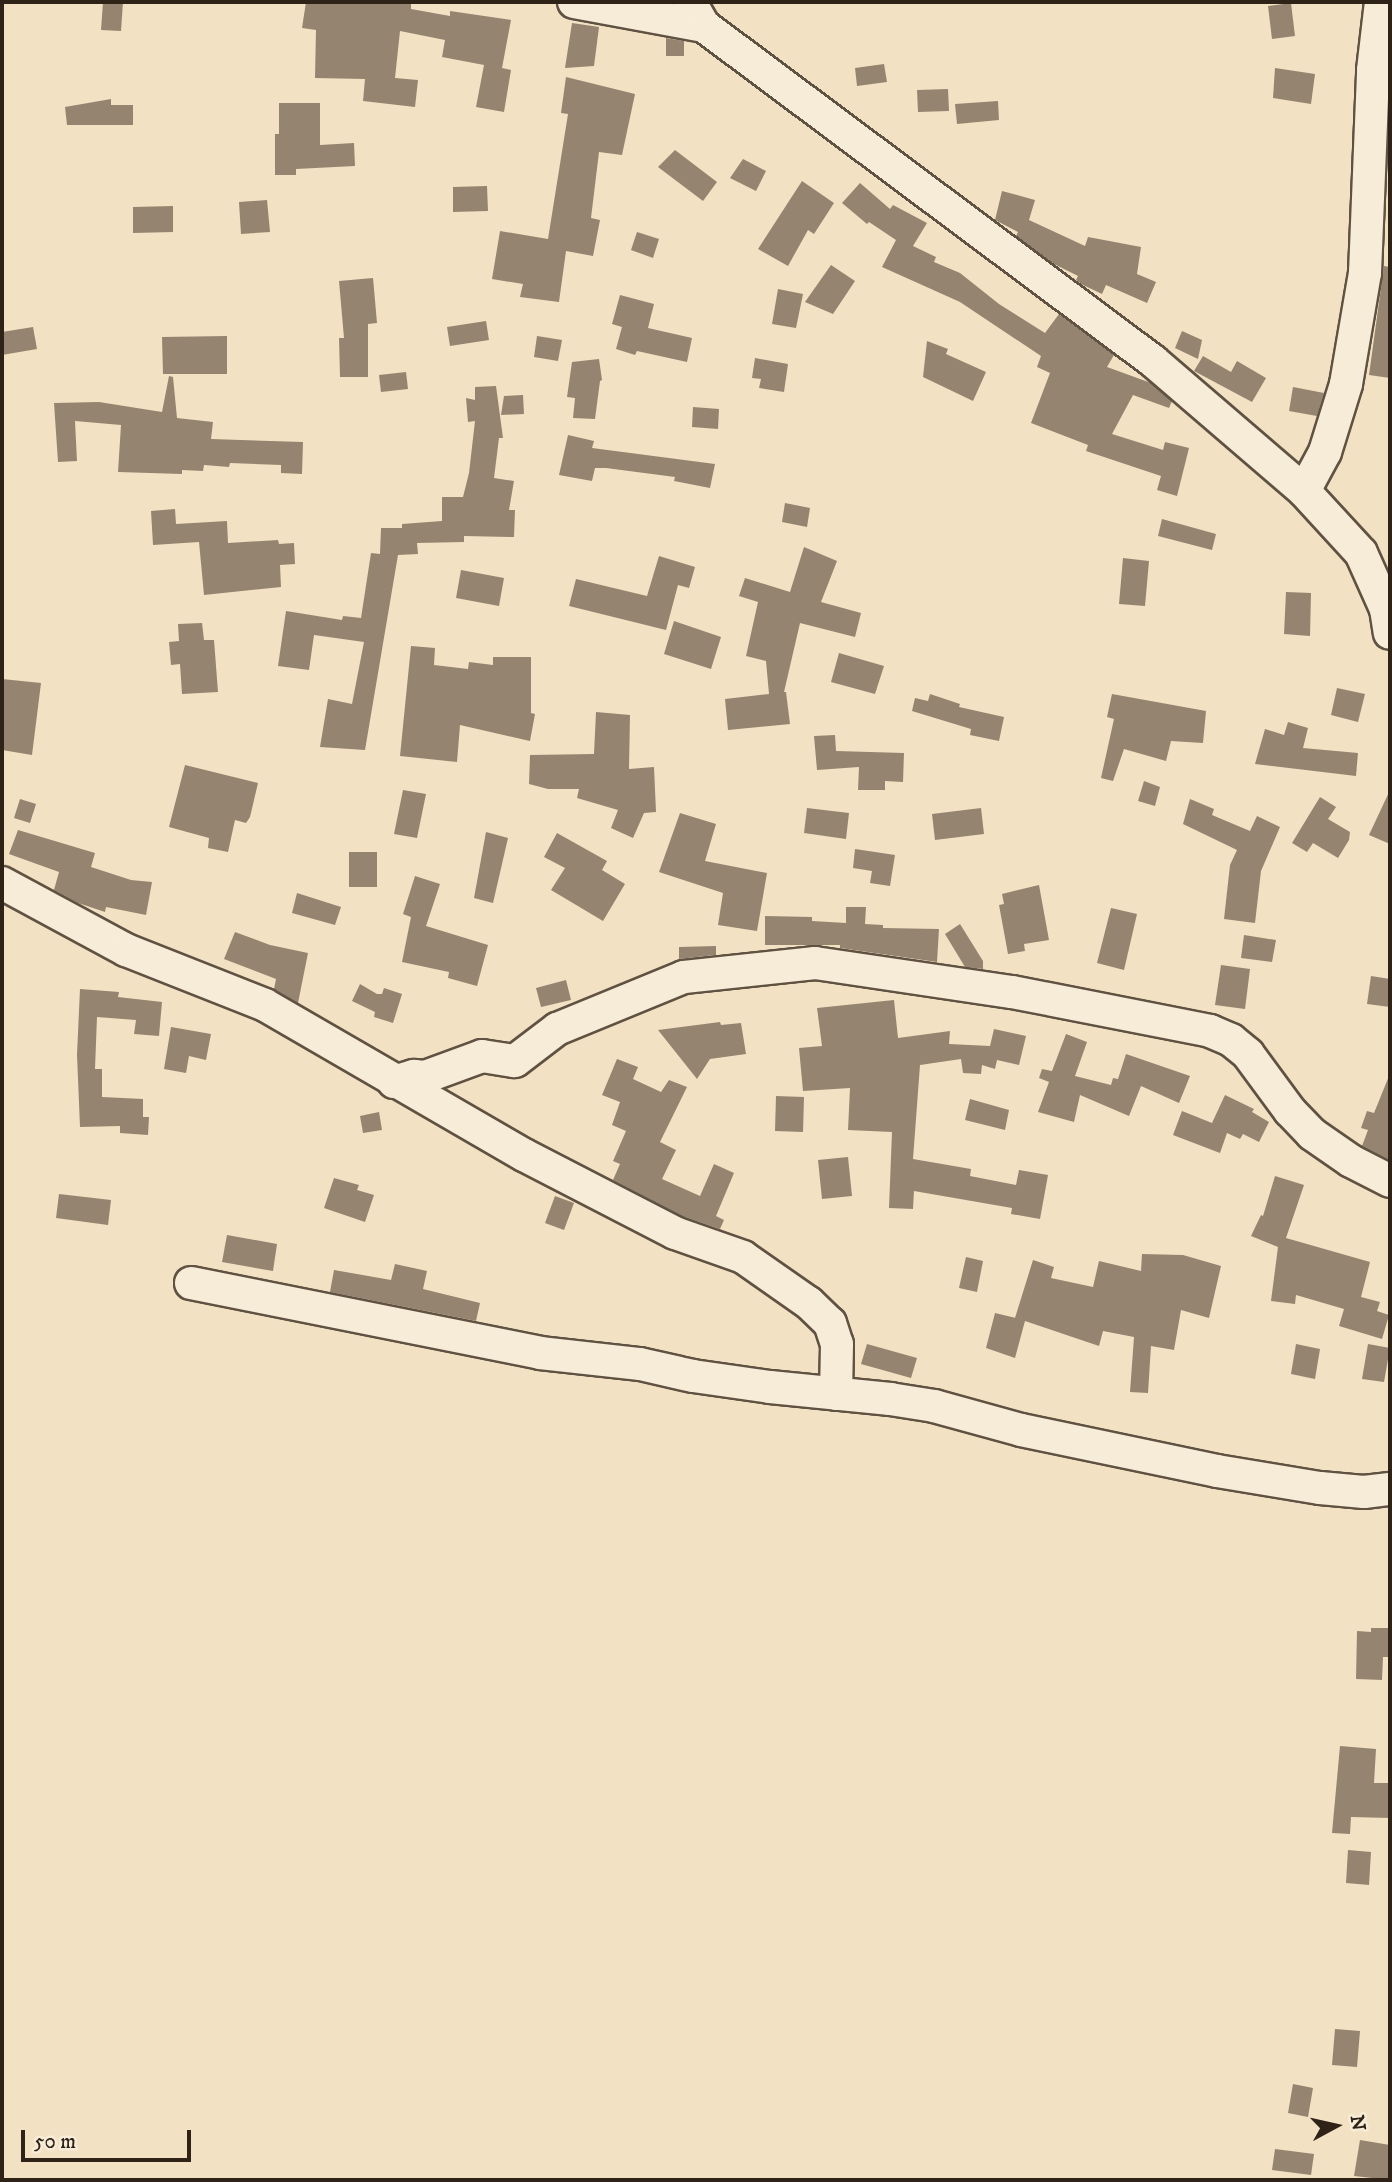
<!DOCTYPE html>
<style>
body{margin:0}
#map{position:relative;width:1392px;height:2182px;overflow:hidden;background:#f3e1c3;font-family:"IM FELL DW Pica",serif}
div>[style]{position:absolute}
.building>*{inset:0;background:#958570}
.roads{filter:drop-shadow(2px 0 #605242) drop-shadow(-2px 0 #605242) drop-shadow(0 2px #605242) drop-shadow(0 -2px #605242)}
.minor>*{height:32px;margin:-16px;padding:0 16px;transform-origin:16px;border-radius:16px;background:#f7ecd8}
span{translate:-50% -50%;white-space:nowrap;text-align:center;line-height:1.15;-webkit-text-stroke:6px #f7ecd8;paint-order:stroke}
.frame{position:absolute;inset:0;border:4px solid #2f2217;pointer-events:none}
.north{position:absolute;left:1301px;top:2091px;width:70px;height:70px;-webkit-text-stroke:5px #f7ecd8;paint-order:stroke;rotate:82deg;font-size:19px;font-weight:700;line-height:28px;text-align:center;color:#2f2217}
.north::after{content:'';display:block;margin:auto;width:24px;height:32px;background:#2f2217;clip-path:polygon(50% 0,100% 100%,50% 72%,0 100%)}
.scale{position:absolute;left:21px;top:2130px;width:170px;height:32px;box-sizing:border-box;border:4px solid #2f2217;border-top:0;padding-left:9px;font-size:21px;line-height:24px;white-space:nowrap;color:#2f2217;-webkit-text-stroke:5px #f7ecd8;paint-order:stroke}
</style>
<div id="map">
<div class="building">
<i style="clip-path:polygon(103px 2px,123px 2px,121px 31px,101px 30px)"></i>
<i style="clip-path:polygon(306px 2px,387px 2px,411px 4px,411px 9px,450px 16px,450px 11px,511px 20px,502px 68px,511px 70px,504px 112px,476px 107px,484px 65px,442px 57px,445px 40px,400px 31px,395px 78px,418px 80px,415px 107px,363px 101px,365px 79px,315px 78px,316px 30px,302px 28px)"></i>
<i style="clip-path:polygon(1291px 3px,1295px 36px,1272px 39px,1268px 6px)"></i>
<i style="clip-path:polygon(572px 23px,599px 27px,594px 66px,565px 68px)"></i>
<i style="clip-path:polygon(666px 38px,684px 41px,684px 56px,666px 56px)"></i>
<i style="clip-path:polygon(884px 64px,887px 82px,857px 86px,855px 68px)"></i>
<i style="clip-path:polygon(1275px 68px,1315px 74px,1311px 104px,1273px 98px)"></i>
<i style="clip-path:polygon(566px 77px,635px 94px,622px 155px,599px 152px,591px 218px,600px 220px,593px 256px,566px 251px,559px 302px,520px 297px,523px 284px,492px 279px,500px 231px,548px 239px,568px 114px,561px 113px)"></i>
<i style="clip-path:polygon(948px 89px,949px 111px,918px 112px,917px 90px)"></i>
<i style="clip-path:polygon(111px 99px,111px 105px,133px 105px,133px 125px,67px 125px,65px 107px)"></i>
<i style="clip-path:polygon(998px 101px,999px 120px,957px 124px,955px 104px)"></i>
<i style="clip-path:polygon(279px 103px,320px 103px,320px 145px,354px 143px,355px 166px,296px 169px,296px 175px,275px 175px,275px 134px,279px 134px)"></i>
<i style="clip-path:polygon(675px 150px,717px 182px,703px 201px,658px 167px)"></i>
<i style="clip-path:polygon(743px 159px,766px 171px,756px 191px,730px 178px)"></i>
<i style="clip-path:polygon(802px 181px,834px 203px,814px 234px,808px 230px,788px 266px,758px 249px)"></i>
<i style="clip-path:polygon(860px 183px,890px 209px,893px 205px,927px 223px,913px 246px,936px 257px,934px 262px,960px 273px,999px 304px,1045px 333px,1059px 314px,1114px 355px,1107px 367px,1151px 383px,1172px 401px,1169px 408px,1133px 395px,1112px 434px,1163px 450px,1165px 442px,1189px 448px,1177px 496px,1157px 490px,1161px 476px,1086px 451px,1088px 445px,1031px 423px,1050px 373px,1037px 367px,1041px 356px,960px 302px,882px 267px,896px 240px,869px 222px,867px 224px,842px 203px)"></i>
<i style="clip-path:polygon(487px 186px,488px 211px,453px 212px,453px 187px)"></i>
<i style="clip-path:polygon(1002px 191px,1035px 200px,1029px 220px,1085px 246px,1088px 237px,1141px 247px,1137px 274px,1156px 282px,1147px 303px,1106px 285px,1102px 294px,1083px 285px,1076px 280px,1078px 276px,1054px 264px,1016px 236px,1018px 232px,995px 220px)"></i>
<i style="clip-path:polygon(267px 200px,270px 232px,241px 234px,239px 202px)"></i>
<i style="clip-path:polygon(173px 206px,173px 232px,133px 233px,133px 207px)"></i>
<i style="clip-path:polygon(637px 232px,659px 239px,653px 258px,631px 250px)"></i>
<i style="clip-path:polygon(831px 265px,855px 281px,833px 314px,805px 302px)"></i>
<i style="clip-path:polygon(1384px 266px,1390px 267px,1390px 378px,1369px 375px)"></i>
<i style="clip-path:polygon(373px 278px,377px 323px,368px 324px,368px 377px,340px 377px,339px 338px,344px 338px,339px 281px)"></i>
<i style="clip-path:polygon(778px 289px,803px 294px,796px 328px,772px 324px)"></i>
<i style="clip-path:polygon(620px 295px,654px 304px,648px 328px,692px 338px,687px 362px,637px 351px,635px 355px,616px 349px,622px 327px,612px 324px)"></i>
<i style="clip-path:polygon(486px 321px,489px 340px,450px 346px,447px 327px)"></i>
<i style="clip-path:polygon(33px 327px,37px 349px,2px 355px,2px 332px)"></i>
<i style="clip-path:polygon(1182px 331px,1202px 340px,1198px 359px,1175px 348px)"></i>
<i style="clip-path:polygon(227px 336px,227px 374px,163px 374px,162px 337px)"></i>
<i style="clip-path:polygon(537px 336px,562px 340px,558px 361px,534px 357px)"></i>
<i style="clip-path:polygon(927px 341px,948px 349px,946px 354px,986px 372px,973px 401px,923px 377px)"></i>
<i style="clip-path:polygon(1203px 356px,1231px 372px,1237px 361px,1266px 378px,1252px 402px,1194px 371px)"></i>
<i style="clip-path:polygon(755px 358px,788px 364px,784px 392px,759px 388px,761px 379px,752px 378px)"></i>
<i style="clip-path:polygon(599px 359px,602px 380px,600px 381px,595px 419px,573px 418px,575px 398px,567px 397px,572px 362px)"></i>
<i style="clip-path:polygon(406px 372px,408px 389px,381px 392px,379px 375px)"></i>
<i style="clip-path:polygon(169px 376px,173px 377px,177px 418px,213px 422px,211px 439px,303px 442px,302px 474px,281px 473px,281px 465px,230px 463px,229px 467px,204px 465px,203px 471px,182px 470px,182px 474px,118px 472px,121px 425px,75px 421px,77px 461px,58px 462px,54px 403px,99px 402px,162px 412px)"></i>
<i style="clip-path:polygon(496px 386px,503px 438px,499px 438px,494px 478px,514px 481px,509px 510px,515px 510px,514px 537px,464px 536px,464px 542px,417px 543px,418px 554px,398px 555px,365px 750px,320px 747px,328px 699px,352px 704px,364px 642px,314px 635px,309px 670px,278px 666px,286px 611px,342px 620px,343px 616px,361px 618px,371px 553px,380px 554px,381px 528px,402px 528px,402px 524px,442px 521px,442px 497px,463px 497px,469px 473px,475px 421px,468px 422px,466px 398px,475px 400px,475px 387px)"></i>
<i style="clip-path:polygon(1293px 387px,1324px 393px,1317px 416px,1289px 411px)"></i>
<i style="clip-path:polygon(523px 395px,524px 414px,501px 415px,504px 396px)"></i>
<i style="clip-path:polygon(693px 407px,719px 409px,718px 429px,692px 427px)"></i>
<i style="clip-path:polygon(568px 435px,594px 441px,592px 448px,715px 464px,710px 488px,674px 481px,675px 477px,606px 468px,595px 468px,592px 481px,559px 475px)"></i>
<i style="clip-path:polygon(785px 503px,810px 508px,807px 527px,782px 522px)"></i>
<i style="clip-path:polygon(175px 509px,176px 524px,227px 521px,228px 543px,278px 540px,279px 544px,294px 543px,295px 564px,280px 565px,281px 587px,204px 595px,199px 542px,153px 545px,151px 511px)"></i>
<i style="clip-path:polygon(1162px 519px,1216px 534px,1212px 550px,1158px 536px)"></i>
<i style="clip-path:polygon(804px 547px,837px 561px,821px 602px,861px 613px,855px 637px,800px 623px,784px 692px,786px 692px,790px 724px,728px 730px,725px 699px,769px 694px,766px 661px,746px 656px,758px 602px,739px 596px,745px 578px,790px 592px)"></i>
<i style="clip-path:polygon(659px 556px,695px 567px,689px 588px,678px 585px,666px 630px,569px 606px,576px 579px,647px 596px)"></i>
<i style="clip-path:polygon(1123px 558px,1149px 561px,1145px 606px,1119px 604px)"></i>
<i style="clip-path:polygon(461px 570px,504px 578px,499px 606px,456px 598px)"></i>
<i style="clip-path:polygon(1286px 592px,1311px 593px,1310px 636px,1284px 634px)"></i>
<i style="clip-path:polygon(674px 621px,721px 637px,711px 669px,664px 654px)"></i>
<i style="clip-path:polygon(202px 623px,204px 640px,214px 640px,218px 692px,182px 694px,180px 664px,171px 665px,169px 642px,179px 641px,178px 624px)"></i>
<i style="clip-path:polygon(411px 646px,435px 648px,434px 665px,468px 669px,469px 662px,493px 665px,493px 657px,531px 657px,531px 713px,535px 714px,530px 741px,460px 725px,457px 762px,400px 756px)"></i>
<i style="clip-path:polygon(839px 653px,884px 666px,875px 694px,831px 682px)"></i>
<i style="clip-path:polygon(2px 679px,41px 683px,32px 755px,2px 750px)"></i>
<i style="clip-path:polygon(1337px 688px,1365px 694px,1358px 722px,1331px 715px)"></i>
<i style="clip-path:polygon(930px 694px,960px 704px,959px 707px,1004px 717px,999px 741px,970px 735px,971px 729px,912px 711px,915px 698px,928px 701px)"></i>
<i style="clip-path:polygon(1112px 694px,1206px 711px,1203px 743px,1171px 741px,1166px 761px,1124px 749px,1113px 781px,1101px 778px,1114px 719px,1107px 717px)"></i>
<i style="clip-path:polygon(596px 712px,630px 715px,629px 769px,654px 767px,656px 812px,644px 813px,633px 838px,611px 828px,618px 810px,577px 798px,579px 789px,548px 789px,529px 784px,530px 755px,594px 754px)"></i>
<i style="clip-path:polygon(1288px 722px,1308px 728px,1303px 748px,1358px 753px,1356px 776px,1255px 764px,1265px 729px,1284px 735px)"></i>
<i style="clip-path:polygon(835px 735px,836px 751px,904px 753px,903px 782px,885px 781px,885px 790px,858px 790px,859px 767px,817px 770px,814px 736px)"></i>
<i style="clip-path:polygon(185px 765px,258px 783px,250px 817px,246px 823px,235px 820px,228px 852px,208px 848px,209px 838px,169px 827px)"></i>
<i style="clip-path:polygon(1144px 781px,1160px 787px,1155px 806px,1138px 801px)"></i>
<i style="clip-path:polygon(403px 790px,426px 794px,417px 838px,394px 834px)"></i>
<i style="clip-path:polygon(1390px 790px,1390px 844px,1369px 835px)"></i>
<i style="clip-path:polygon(1320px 797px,1336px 807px,1328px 819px,1350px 832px,1349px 840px,1338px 858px,1313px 843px,1307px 852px,1292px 843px)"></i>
<i style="clip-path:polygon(20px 799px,36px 804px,30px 823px,14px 818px)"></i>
<i style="clip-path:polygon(1190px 799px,1214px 809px,1212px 815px,1250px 831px,1257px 816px,1280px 827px,1261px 871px,1255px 923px,1224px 919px,1230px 865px,1237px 850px,1183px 824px)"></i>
<i style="clip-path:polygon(807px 808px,849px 813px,846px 839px,804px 833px)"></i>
<i style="clip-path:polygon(981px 808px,984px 834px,935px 840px,932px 814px)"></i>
<i style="clip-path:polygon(680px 813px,716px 824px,705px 861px,767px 873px,757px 931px,718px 925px,723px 893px,659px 872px)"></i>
<i style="clip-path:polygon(18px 830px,95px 853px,91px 867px,131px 880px,152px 882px,146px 915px,106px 907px,105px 912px,78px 903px,54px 890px,59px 872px,9px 854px)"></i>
<i style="clip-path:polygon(486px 832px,508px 838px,493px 903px,474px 898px)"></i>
<i style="clip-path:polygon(557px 833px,607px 861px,602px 870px,625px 884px,603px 921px,551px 890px,565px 868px,544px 857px)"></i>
<i style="clip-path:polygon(855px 849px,895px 855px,890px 886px,870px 883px,872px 871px,853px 868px)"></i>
<i style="clip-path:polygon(349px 852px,377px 852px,377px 887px,349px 887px)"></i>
<i style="clip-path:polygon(415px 876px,440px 884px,426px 926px,488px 945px,477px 986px,448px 978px,449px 972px,402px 962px,411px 917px,403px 914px)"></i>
<i style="clip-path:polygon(1039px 885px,1049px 940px,1024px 944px,1025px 951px,1008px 954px,999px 905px,1004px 904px,1002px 894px)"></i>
<i style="clip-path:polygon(297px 893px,341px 907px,335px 925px,292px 913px)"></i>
<i style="clip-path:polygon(846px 907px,866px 907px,865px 924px,883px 925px,883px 928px,939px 929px,937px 962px,840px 948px,840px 945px,765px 945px,765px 916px,812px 917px,812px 921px,846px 923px)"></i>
<i style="clip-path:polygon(1111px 908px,1137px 914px,1124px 970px,1097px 963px)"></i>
<i style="clip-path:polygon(960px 924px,983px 961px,983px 969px,965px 967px,945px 934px)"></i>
<i style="clip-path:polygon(235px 932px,270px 945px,308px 953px,298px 1003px,274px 989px,276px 979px,224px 959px)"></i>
<i style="clip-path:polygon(1244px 935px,1276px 940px,1272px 962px,1241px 958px)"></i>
<i style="clip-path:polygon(716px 946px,716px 955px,679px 959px,679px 947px)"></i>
<i style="clip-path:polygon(1221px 965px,1250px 969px,1245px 1009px,1215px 1005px)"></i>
<i style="clip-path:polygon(1371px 976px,1390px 979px,1390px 1007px,1367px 1004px)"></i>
<i style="clip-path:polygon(566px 980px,571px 1000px,541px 1007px,536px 988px)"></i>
<i style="clip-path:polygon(360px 984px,377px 994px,382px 994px,384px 988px,402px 994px,393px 1023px,374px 1017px,375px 1012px,352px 1001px)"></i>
<i style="clip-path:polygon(80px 989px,119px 992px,118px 997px,162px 1002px,159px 1036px,134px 1034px,136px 1020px,97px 1017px,95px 1069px,102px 1069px,102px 1097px,143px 1099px,143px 1117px,149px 1117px,148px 1135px,120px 1133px,120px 1126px,80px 1127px,77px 1055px)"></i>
<i style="clip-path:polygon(894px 1000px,898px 1038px,950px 1031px,949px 1044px,990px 1046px,994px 1029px,1026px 1036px,1019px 1065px,997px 1060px,995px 1069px,982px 1065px,981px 1074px,963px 1073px,961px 1059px,920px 1065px,913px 1159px,971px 1169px,970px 1176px,1016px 1185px,1019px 1170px,1048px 1175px,1040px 1219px,1011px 1214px,1012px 1208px,914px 1191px,913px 1209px,889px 1208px,892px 1132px,848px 1130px,850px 1088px,803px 1091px,799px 1048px,822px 1046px,817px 1008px)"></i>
<i style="clip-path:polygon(720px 1022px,721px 1025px,741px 1023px,746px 1054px,710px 1059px,697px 1079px,658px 1030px)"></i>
<i style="clip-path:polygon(171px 1027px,211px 1034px,206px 1060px,189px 1056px,186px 1073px,164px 1069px)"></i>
<i style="clip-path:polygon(1066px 1034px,1087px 1042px,1075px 1076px,1111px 1085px,1113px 1078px,1118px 1079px,1126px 1054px,1190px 1076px,1179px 1103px,1141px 1086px,1129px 1116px,1080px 1095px,1074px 1122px,1038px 1112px,1049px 1082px,1039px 1078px,1042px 1069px,1052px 1071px)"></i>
<i style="clip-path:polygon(617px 1059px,638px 1067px,633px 1079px,661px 1092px,669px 1080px,687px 1087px,660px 1142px,676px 1150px,662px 1179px,700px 1196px,714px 1164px,734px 1173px,716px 1216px,724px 1220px,720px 1229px,682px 1216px,613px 1180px,620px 1164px,613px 1161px,626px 1131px,612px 1125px,620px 1102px,602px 1095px)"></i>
<i style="clip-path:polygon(1389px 1076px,1390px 1077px,1390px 1160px,1362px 1146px,1368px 1130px,1361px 1128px,1367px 1111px,1374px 1113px)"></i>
<i style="clip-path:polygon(1225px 1095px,1254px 1109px,1252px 1112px,1269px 1122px,1259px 1142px,1243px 1134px,1240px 1139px,1227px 1133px,1220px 1153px,1173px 1135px,1182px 1111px,1212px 1123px)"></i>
<i style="clip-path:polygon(776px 1096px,804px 1097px,803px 1132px,775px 1131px)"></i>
<i style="clip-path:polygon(970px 1099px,1009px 1110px,1005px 1130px,965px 1120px)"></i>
<i style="clip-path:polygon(379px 1112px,382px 1130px,363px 1133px,360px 1116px)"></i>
<i style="clip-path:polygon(848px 1157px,852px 1196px,822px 1199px,818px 1160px)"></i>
<i style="clip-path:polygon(1275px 1176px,1304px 1185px,1286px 1238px,1370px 1262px,1361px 1297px,1380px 1302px,1377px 1311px,1389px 1315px,1382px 1339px,1339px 1326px,1344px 1309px,1296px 1295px,1295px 1304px,1271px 1301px,1278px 1247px,1251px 1236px,1261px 1215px,1263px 1216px)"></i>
<i style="clip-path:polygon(334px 1178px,359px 1185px,357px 1190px,374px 1195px,365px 1222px,324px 1208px)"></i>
<i style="clip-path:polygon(59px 1194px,111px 1200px,108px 1225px,56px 1218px)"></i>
<i style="clip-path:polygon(555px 1196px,574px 1203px,564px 1230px,545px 1223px)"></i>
<i style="clip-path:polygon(227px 1235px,277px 1244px,273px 1271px,222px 1262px)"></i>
<i style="clip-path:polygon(1142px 1254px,1183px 1255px,1221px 1266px,1209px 1318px,1181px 1310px,1174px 1350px,1151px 1346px,1148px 1393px,1130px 1392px,1134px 1337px,1103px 1331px,1099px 1346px,1025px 1321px,1015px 1358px,986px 1348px,995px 1313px,1020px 1319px,1015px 1318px,1033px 1260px,1054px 1267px,1051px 1278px,1093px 1287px,1099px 1261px,1141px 1271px)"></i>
<i style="clip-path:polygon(966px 1257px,983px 1261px,977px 1292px,959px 1288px)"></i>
<i style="clip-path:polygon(395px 1264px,427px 1271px,423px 1289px,480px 1303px,476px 1321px,330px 1292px,334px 1270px,391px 1280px)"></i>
<i style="clip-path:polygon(867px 1344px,917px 1358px,911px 1378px,861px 1364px)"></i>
<i style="clip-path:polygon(1296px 1344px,1320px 1349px,1315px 1379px,1291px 1374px)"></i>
<i style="clip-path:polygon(1368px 1344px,1390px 1348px,1384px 1382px,1362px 1379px)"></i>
<i style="clip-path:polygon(1371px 1628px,1390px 1628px,1390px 1657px,1383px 1657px,1382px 1680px,1356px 1679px,1357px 1631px,1371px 1632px)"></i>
<i style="clip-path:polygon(1340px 1746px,1376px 1749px,1374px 1783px,1390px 1783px,1390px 1818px,1351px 1817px,1350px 1834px,1332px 1833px)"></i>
<i style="clip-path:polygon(1348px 1850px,1371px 1852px,1369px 1885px,1346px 1883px)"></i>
<i style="clip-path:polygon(1335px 2029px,1360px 2031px,1357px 2067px,1332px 2065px)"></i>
<i style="clip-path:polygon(1293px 2084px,1313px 2088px,1308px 2117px,1288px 2113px)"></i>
<i style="clip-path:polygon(1360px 2140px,1390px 2145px,1390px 2180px,1354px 2176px)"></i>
<i style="clip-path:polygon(1275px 2149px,1314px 2154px,1311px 2175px,1272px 2170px)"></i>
</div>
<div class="roads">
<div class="minor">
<i style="left:574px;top:2px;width:132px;rotate:10.5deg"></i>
<i style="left:690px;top:2px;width:28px;rotate:60deg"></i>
<i style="left:704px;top:26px;width:560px;rotate:36.73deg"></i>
<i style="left:1153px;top:361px;width:199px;rotate:40.7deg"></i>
<i style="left:1304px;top:491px;width:84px;rotate:47.4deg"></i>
<i style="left:1361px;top:553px;width:61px;rotate:65.9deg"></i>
<i style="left:1386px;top:609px;width:24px;rotate:81deg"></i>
<i style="left:1304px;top:491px;width:44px;rotate:-61.7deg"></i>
<i style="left:1325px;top:452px;width:71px;rotate:-72.8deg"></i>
<i style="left:1346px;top:384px;width:113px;rotate:-80.3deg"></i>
<i style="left:1365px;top:273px;width:203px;rotate:-87.7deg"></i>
<i style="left:1373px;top:70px;width:68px;rotate:-83.3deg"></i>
<i style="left:2px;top:883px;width:141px;rotate:28.4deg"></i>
<i style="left:126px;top:950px;width:149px;rotate:21.6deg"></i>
<i style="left:265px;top:1005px;width:299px;rotate:30.1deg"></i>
<i style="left:524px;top:1155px;width:170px;rotate:27.3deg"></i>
<i style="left:675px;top:1233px;width:72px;rotate:19.4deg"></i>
<i style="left:743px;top:1257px;width:80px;rotate:34.9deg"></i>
<i style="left:809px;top:1303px;width:29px;rotate:44deg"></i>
<i style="left:830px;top:1323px;width:22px;rotate:72deg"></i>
<i style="left:837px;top:1344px;width:50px;rotate:91.1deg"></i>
<i style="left:394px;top:1082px;width:21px;rotate:-17deg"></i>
<i style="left:414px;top:1076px;width:11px;rotate:5deg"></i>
<i style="left:425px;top:1077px;width:61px;rotate:-20.2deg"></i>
<i style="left:482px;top:1056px;width:33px;rotate:9deg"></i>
<i style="left:515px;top:1061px;width:53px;rotate:-37.3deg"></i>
<i style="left:557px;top:1029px;width:137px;rotate:-22.3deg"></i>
<i style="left:684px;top:977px;width:132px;rotate:-6.1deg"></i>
<i style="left:815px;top:963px;width:199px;rotate:8.4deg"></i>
<i style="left:1012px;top:992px;width:202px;rotate:11.1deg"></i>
<i style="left:1210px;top:1031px;width:23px;rotate:23deg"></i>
<i style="left:1231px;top:1040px;width:22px;rotate:39deg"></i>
<i style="left:1248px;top:1054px;width:71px;rotate:53.6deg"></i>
<i style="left:1290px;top:1111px;width:32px;rotate:46deg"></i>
<i style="left:1312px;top:1134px;width:47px;rotate:34.7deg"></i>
<i style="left:1351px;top:1161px;width:44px;rotate:27.1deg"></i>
<i style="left:191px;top:1283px;width:356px;rotate:11.3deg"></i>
<i style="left:540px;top:1353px;width:101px;rotate:6.3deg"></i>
<i style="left:640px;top:1364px;width:54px;rotate:12.8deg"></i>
<i style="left:693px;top:1376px;width:78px;rotate:8.1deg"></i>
<i style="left:770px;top:1387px;width:121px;rotate:5.7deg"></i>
<i style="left:890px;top:1399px;width:45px;rotate:9deg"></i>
<i style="left:934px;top:1406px;width:90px;rotate:15.4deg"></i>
<i style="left:1021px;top:1430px;width:200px;rotate:11.8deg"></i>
<i style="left:1217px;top:1471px;width:104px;rotate:9.4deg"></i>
<i style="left:1320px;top:1488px;width:44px;rotate:5.2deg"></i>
<i style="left:1364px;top:1492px;width:26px;rotate:-7deg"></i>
</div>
</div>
<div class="frame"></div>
<div class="north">N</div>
<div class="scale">50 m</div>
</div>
